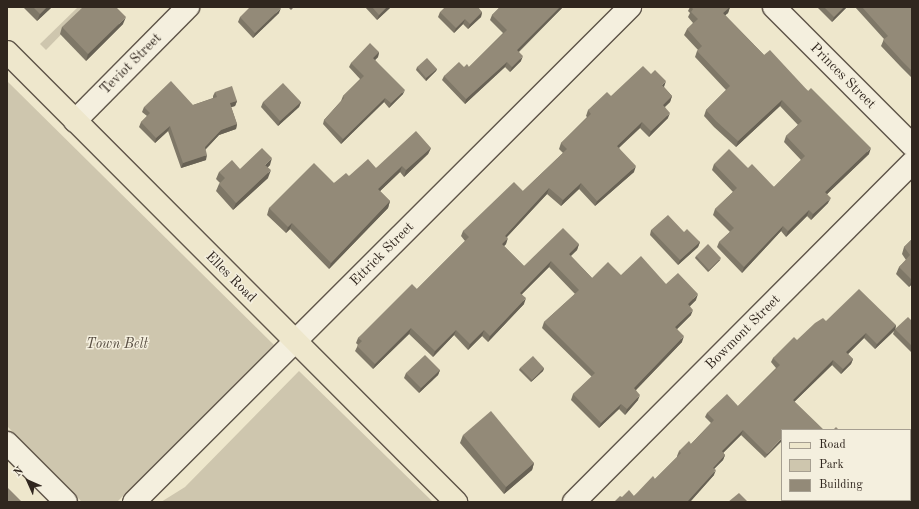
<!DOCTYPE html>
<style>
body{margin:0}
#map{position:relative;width:919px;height:509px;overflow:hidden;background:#eee7cc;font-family:"Old Standard TT",serif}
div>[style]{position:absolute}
.green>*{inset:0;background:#cec6ae}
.roads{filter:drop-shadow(1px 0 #60564a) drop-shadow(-1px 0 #60564a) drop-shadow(0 1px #60564a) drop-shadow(0 -1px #60564a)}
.minor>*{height:22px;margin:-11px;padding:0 11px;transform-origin:11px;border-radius:11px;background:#f4efde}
.major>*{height:22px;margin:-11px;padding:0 11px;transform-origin:11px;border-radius:11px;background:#eee7cc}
.wall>*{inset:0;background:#7e7767}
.shaded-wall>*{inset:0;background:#676154}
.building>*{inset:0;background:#938a78}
span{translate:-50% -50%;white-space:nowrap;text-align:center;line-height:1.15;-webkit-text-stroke:3px #f4efde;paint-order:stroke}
.street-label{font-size:14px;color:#30261e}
.park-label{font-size:14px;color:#584e42;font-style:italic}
.frame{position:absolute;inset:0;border:8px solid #30261e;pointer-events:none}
.legend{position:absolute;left:781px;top:429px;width:130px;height:72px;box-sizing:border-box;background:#f4efde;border:1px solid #a69f91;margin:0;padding:5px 7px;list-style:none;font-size:12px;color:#30261e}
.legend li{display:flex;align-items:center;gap:8px;height:20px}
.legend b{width:20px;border:1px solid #a69f91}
.north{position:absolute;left:8px;top:461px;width:40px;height:40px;-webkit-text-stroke:3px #f4efde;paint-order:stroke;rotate:315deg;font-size:11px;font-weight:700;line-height:16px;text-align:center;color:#30261e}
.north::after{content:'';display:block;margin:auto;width:14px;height:18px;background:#30261e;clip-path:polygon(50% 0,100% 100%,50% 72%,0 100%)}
</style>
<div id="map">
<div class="green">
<i style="clip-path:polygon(78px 7px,88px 7px,46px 50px,40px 44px)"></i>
<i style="clip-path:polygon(7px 81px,274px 345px,117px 502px,82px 502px,7px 426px)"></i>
<i style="clip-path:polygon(299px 371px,433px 502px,161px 502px,185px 487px)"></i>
</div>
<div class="roads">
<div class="minor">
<i style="left:774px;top:7px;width:195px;rotate:45deg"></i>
<i style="left:75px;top:121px;width:161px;rotate:-45.3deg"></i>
<i style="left:7px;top:443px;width:83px;rotate:45deg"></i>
<i style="left:134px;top:502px;width:701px;rotate:-44.94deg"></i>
<i style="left:574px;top:502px;width:479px;rotate:-45.1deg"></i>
</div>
<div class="major">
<i style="left:7px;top:52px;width:636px;rotate:45.06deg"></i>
</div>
</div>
<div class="wall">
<i style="clip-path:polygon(23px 7px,52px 7px,37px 21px)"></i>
<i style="clip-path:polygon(288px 7px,294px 7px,291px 10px)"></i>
<i style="clip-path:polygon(365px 7px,391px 7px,377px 20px)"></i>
<i style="clip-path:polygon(500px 7px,563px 7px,519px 52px,521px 61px,510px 72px,505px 67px,465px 104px,442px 80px,444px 76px,464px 67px,469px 67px,503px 33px,490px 20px,492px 15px)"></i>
<i style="clip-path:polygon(690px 7px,730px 7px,728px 13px,725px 15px,764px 55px,808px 91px,869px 154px,827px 194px,828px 203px,811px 220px,807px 216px,786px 237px,781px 231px,742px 273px,717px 247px,719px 242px,730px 232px,713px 215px,715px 209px,733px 192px,712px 170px,714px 164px,748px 168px,774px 187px,801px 160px,784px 142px,786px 136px,798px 125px,780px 106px,736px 147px,714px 127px,704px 116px,706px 110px,726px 90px,695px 57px,697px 51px,698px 50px,684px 35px,687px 29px,693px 23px,688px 17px,690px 13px,688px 11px)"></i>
<i style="clip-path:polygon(817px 7px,847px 7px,832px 22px)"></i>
<i style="clip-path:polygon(855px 7px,911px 7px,912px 8px,912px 78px,900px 66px,881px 46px,884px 39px)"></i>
<i style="clip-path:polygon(440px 12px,482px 12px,481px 17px,468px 29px,463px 24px,454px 33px,438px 17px)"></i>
<i style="clip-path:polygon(279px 13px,253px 38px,238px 22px,240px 17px)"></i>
<i style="clip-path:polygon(123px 24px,86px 61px,60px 34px,62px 27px)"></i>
<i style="clip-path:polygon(379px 52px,378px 57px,375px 60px,403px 94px,389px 108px,384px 102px,341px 144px,323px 124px,324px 120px,341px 101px,343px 96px,360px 79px,349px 67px,351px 63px)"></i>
<i style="clip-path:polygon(417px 67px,437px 69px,436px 71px,426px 81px,416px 70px)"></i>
<i style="clip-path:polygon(664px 87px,672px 96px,670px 102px,665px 107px,668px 118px,649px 137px,640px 128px,619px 148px,634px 172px,595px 206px,579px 189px,561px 206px,547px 194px,507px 237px,506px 244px,504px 246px,524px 266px,579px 244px,577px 250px,571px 256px,592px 278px,621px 275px,666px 284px,696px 300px,690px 306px,691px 315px,677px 329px,682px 342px,636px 390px,638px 400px,625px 415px,619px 409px,599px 428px,571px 400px,573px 394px,592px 377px,542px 328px,544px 322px,575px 294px,549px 267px,522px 294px,524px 304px,488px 342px,482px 336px,468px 350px,454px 335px,433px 357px,409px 334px,373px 369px,355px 351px,358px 345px,356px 343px,358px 338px,417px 289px,465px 241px,461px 236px,463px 231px,523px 191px,563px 153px,559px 149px,561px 143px,587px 117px,586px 116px,588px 110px,611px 96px)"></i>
<i style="clip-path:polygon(215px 92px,237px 101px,235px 106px,231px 107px,237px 124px,236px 129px,219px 135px,205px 150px,206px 160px,181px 168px,168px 131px,155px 143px,139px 127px,141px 122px,147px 116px,142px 112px,144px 107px,193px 105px,213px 98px,213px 96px)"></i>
<i style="clip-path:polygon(263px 102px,301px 102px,299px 107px,278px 126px,261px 107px)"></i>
<i style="clip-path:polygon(431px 148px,428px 154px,404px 177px,400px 172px,380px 191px,390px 201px,388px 208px,329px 269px,290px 229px,286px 233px,267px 215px,269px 208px,334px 183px,349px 176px,376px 168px)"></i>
<i style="clip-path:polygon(270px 165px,268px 167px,268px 178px,233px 210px,216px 191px,219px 184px,220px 183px,216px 179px,219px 172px,240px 169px)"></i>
<i style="clip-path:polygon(651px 230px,684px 232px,700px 242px,698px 247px,678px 265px,650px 235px)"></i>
<i style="clip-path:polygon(912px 239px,912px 284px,909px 287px,896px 274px,899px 267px,906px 260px,902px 254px,904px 247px)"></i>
<i style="clip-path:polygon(696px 256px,720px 260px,708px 272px,695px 258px)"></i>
<i style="clip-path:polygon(826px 321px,896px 325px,895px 330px,875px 349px,864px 338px,848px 354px,853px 359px,851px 364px,841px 374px,832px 365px,794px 402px,782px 430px,765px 458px,741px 435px,723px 453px,725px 455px,723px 460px,714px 469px,714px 475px,690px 502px,614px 502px,622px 497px,634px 496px,655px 479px,677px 457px,677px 456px,679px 451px,691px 444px,711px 423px,705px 417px,707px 413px,738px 406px,776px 368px,771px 362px,773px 358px)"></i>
<i style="clip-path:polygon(912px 321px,912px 353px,893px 334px,895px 329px)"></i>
<i style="clip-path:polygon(520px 368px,544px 368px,543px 371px,531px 382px,519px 370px)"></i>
<i style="clip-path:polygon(440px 370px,438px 375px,419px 393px,404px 378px,406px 373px)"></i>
<i style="clip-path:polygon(463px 435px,534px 463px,532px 470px,504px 494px,460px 443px)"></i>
<i style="clip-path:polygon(912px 454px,912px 496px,910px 494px,910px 455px)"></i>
</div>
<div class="shaded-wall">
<i style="clip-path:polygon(47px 7px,52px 7px,37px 21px,40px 14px)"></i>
<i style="clip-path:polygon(387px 7px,391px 7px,377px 20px,379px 15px)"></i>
<i style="clip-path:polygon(560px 7px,563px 7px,515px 55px,517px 50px)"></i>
<i style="clip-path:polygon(730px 7px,728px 13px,721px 19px,723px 13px)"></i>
<i style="clip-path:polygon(844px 7px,847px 7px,832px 22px,834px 17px)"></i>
<i style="clip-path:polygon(281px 8px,279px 13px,253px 38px,255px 33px)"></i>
<i style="clip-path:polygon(482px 12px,481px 17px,468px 29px,470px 24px)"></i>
<i style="clip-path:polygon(126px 17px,123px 24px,86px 61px,88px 54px)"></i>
<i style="clip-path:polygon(465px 19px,463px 24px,454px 33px,456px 28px)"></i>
<i style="clip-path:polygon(379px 52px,378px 57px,372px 63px,373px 58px)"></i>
<i style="clip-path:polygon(523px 56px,521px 61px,510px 72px,512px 67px)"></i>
<i style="clip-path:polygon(507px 62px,505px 67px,465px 104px,466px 99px)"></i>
<i style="clip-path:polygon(437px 69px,436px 71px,426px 81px,426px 78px)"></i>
<i style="clip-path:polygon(666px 81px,664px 87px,660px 91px,662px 85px)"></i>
<i style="clip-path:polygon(405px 90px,403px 94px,389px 108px,391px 103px)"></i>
<i style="clip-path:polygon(672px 96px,670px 102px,661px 110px,663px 105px)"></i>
<i style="clip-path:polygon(385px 98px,384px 102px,341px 144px,343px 139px)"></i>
<i style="clip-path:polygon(782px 100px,780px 106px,736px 147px,738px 141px)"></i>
<i style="clip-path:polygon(237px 101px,235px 106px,228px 108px,230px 103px)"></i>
<i style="clip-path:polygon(301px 102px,299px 107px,278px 126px,280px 121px)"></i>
<i style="clip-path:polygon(670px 113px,668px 118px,649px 137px,651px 131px)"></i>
<i style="clip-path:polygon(642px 122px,640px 128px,615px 151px,617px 146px)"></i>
<i style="clip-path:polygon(237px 124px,236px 129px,219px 135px,203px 152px,205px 147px,221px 130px)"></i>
<i style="clip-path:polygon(170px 126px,168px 131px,155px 143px,156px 138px)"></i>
<i style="clip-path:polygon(431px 148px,428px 154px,404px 177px,406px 170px)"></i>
<i style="clip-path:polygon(871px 148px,869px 154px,823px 198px,825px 192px)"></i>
<i style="clip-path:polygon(207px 155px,206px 160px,181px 168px,183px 163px)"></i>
<i style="clip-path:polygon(272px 158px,270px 165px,263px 172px,265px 165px)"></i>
<i style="clip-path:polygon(402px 166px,400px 172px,376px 195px,378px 189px)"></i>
<i style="clip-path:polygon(636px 166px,634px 172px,595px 206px,597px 201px)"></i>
<i style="clip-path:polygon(271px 170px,268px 178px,233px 210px,236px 203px)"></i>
<i style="clip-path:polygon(581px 183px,579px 189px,561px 206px,563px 200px)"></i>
<i style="clip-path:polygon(549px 188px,547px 194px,503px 241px,505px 236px)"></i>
<i style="clip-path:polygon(831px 198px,828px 203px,811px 220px,813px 214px)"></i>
<i style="clip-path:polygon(390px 201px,388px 208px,329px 269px,331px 263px)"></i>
<i style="clip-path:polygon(809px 210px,807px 216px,786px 237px,788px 231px)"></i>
<i style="clip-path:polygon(292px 223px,290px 229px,286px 233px,288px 227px)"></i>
<i style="clip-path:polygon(783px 226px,781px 231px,742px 273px,744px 267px)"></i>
<i style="clip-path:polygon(508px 238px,506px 244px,500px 250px,502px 244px)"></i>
<i style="clip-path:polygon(700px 242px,698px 247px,678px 265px,680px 260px)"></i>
<i style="clip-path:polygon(579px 244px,577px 250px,567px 259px,569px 254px)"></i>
<i style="clip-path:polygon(721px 258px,720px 260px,708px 272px,709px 270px)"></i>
<i style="clip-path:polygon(551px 261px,549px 267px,518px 298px,520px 293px)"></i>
<i style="clip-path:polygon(912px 280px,912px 284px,909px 287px)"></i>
<i style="clip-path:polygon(698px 294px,696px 300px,686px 310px,688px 304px)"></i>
<i style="clip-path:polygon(526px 298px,524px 304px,488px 342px,490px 336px)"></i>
<i style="clip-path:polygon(693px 310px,691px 315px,673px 333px,675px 327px)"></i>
<i style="clip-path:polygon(896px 325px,895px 330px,875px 349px,877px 344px)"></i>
<i style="clip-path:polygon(411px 328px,409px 334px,373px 369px,375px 364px)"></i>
<i style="clip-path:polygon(456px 330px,454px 335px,433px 357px,435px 351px)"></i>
<i style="clip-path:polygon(484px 330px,482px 336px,468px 350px,470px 344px)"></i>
<i style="clip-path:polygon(866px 333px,864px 338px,845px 357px,846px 352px)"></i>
<i style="clip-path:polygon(684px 336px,682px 342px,632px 394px,634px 388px)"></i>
<i style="clip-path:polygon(853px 359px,851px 364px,841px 374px,843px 369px)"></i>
<i style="clip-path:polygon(833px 360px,832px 365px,791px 405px,793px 400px)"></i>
<i style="clip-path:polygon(544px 368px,543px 371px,531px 382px,532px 380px)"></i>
<i style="clip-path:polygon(440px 370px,438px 375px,419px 393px,421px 388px)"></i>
<i style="clip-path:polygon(640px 395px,638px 400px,625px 415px,627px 409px)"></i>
<i style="clip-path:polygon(621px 404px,619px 409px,599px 428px,601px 423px)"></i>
<i style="clip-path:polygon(743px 430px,741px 435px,720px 456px,722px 451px)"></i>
<i style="clip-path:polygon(782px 438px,782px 441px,765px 458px,767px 454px)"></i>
<i style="clip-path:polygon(725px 455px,723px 460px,711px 472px,713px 468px)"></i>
<i style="clip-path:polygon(534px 463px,532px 470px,504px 494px,506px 487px)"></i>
<i style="clip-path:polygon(716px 470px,714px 475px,690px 502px,687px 502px)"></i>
</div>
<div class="building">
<i style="clip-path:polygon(33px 7px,47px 7px,40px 14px)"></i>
<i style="clip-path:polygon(83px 7px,116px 7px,126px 17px,88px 54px,62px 27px)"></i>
<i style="clip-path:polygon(250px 7px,279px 7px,281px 8px,255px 33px,240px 17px)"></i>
<i style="clip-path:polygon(372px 7px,387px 7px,379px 15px)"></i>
<i style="clip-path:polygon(445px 7px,478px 7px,482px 12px,470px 24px,465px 19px,456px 28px,440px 12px)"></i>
<i style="clip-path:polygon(500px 7px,560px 7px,517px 50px,523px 56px,512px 67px,507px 62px,466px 99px,444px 76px,459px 62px,464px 67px,467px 64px,469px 67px,507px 30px,492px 15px)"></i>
<i style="clip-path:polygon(691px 7px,730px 7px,723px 13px,764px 55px,770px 50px,808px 91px,811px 88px,871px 148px,825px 192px,831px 198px,813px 214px,809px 210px,788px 231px,783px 226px,744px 267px,719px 242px,734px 228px,715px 209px,737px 188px,714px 164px,729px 149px,748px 168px,752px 164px,774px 187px,805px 156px,786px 136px,802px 121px,782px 100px,738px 141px,716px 121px,706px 110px,730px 86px,697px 51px,702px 46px,687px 29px,698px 19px,691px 12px,693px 9px)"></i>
<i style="clip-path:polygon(824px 7px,844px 7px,834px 17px)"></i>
<i style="clip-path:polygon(862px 7px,911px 7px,912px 8px,912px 71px,902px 61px,883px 40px,888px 36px)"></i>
<i style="clip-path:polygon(370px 43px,379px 52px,373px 58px,405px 90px,391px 103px,385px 98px,343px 139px,324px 120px,344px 98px,343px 96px,364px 76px,351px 63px)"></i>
<i style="clip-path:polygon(427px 58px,437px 69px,426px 78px,417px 67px)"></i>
<i style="clip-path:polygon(643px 66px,651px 74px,655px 70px,666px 81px,662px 85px,672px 96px,663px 105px,670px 113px,651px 131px,642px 122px,617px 146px,636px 166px,597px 201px,581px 183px,563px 200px,549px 188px,505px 236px,508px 238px,502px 244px,524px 266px,563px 228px,579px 244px,569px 254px,592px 278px,608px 262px,621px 275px,641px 256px,666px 284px,678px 273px,698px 294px,688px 304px,693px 310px,675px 327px,684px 336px,634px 388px,640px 395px,627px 409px,621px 404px,601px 423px,573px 394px,595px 373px,544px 322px,579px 290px,551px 261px,520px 293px,526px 298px,490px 336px,484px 330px,470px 344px,456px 330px,435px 351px,411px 328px,375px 364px,357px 346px,362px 341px,358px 338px,412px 284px,417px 289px,469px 237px,463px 231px,514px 182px,523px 191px,567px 149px,561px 143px,591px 114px,588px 110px,607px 92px,611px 96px)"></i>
<i style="clip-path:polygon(171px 81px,193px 105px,217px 97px,215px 92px,232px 86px,237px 101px,230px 103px,237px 124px,221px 130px,205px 147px,207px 155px,183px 163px,170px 126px,156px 138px,141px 122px,150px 113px,144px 107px)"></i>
<i style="clip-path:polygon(283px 83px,301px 102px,280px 121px,263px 102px)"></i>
<i style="clip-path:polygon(416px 131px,431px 148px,406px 170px,402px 166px,378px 189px,390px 201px,331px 263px,292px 223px,288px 227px,269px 208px,314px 163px,334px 183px,346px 173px,349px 176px,368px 159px,376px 168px)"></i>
<i style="clip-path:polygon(262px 148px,272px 158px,265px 165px,271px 170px,236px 203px,219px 184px,225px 178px,219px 172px,232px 160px,240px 169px)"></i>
<i style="clip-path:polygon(668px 215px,684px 232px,687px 229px,700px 242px,680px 260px,651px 230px)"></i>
<i style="clip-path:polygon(912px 239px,912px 280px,899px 267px,910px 255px,904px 247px)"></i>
<i style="clip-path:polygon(708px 244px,721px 258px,709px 270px,696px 256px)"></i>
<i style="clip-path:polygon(859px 289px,896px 325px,877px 344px,866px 333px,846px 352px,853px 359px,843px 369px,833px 360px,793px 400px,824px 430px,782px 430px,782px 438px,767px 454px,743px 430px,722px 451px,725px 455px,713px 468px,716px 470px,687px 502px,614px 502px,620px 496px,622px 497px,629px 490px,634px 496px,653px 476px,655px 479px,681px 453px,679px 451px,689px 441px,691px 444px,714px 420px,707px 413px,727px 394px,738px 406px,780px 365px,773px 358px,794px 337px,797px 340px,815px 323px,823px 318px,826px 321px)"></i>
<i style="clip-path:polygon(908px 317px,912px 321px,912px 346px,895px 329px)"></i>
<i style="clip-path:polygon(425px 355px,440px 370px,421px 388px,406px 373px)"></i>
<i style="clip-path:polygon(533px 356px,544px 368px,532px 380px,520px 368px)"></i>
<i style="clip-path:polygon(491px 411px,534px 463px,506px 487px,463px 435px)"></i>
<i style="clip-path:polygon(836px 427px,839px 430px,833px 430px)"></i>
<i style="clip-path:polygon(912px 454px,912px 489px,910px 487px,910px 455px)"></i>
<i style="clip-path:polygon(7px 487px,22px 502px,7px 502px)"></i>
<i style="clip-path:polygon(739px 493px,748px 502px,728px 502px)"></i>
</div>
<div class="street-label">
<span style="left:131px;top:64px;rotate:-45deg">Teviot Street</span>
<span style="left:843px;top:76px;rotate:45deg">Princes Street</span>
<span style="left:382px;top:254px;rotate:-45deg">Ettrick Street</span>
<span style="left:231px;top:277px;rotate:45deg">Elles Road</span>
<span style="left:743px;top:332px;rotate:-45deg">Bowmont Street</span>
</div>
<div class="park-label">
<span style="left:117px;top:344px">Town Belt</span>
</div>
<div class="frame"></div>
<ul class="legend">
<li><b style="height:5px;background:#eee7cc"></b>Road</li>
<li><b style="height:11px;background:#cec6ae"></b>Park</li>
<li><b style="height:11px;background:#938a78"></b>Building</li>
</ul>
<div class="north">N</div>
</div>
